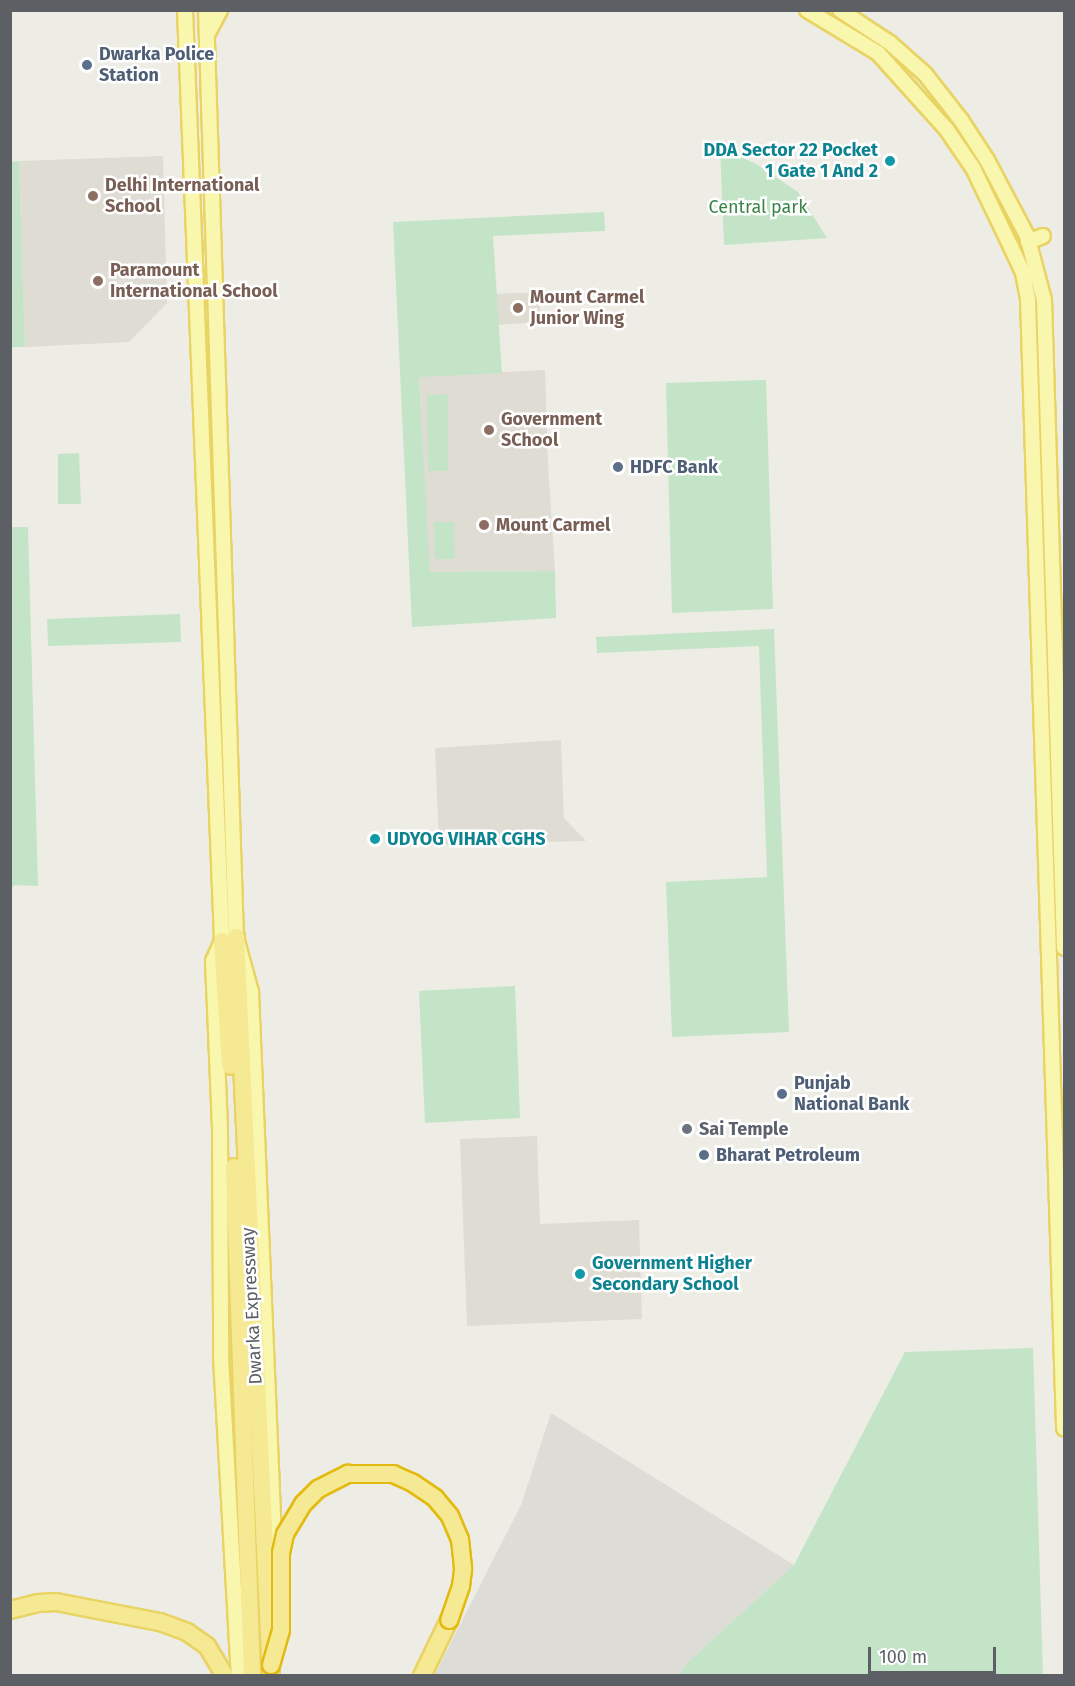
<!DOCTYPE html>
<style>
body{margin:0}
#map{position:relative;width:1075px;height:1686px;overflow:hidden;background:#eeede5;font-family:"Fira Sans",sans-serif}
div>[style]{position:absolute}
.industrial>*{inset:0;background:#dddcd7}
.education>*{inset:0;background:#dedcd3}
.green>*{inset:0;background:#c3e4c7}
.roads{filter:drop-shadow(2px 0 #e8d364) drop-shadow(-2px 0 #e8d364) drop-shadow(0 2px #e8d364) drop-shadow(0 -2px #e8d364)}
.major>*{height:14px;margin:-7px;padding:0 7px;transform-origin:7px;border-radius:7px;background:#f9f6ae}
.highway>*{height:16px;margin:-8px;padding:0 8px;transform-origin:8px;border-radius:8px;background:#f6e994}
.bridges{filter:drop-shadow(2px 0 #e3ba0f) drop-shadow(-2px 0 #e3ba0f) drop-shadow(0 2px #e3ba0f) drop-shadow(0 -2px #e3ba0f)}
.highway-bridge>*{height:16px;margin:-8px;padding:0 8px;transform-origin:8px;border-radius:8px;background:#f6e994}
.dots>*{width:16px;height:16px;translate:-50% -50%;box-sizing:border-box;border:3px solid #fff;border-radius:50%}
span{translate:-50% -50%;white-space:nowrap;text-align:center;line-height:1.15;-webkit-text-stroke:5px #fff;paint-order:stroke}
.service-label{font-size:18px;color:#4e5e75;font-weight:700}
.left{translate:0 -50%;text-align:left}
.culture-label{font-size:18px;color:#0d838f;font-weight:700}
.right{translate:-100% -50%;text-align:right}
.education-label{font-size:18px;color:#785e54;font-weight:700}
.park-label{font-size:18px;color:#3b8448}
.worship-label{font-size:18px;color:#5b616d;font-weight:700}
.street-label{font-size:18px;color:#5c5f64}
.frame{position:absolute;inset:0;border:12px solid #5c5f64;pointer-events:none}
.scale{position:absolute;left:868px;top:1647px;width:128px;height:27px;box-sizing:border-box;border:3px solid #5c5f64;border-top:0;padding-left:8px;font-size:18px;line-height:21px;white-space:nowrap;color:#5c5f64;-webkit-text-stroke:4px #fff;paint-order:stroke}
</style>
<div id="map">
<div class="industrial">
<i style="clip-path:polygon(551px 1413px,794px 1565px,686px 1664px,680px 1675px,434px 1676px,521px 1505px)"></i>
</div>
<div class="education">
<i style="clip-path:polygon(163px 156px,167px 303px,129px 342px,25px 347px,19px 161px)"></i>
<i style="clip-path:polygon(539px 292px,541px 322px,497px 325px,495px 294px)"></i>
<i style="clip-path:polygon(545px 370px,548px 464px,555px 571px,429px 572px,419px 376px)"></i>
<i style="clip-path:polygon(561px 740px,564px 818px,586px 841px,439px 845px,435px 748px)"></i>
<i style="clip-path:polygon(537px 1136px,540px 1224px,639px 1220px,642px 1319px,467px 1326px,460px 1139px)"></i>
</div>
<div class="green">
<i style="clip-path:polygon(720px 147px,756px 164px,798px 192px,827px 238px,724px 245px)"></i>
<i style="clip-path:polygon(19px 161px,25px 347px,11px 347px,10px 162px)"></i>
<i style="clip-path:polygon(604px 212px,605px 231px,493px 236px,502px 373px,419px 377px,430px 572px,555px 571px,556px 618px,412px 627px,393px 222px)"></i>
<i style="clip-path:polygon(766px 380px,773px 609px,672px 613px,666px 383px)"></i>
<i style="clip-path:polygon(448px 394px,448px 471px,428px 471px,427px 395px)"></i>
<i style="clip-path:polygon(79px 453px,81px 504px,58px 504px,58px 454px)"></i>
<i style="clip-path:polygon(454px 522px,455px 559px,435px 559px,434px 522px)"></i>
<i style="clip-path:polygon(28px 527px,38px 886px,15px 885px,11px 888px,11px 789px,13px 827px,10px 788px,11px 527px)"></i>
<i style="clip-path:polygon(180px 614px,181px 642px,48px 646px,47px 619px)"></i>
<i style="clip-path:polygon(774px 629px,789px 1032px,672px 1037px,666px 882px,767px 877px,759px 646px,597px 653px,596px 637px)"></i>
<i style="clip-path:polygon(515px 986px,520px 1118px,425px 1123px,419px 991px)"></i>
<i style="clip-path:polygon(1033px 1348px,1043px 1675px,680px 1675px,686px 1664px,794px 1565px,905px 1352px)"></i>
</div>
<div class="roads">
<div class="major">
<i style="left:185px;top:10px;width:932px;rotate:87.72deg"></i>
<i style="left:222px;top:941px;width:22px;rotate:114deg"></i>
<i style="left:213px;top:961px;width:169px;rotate:87.6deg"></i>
<i style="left:220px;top:1130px;width:227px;rotate:89.7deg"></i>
<i style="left:221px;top:1357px;width:320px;rotate:86.8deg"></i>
<i style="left:206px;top:10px;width:927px;rotate:88.15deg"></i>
<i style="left:236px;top:937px;width:57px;rotate:74.7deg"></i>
<i style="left:251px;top:992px;width:571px;rotate:87.59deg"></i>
<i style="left:807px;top:10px;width:83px;rotate:31.2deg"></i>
<i style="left:878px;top:53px;width:103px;rotate:48.1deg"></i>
<i style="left:947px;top:130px;width:46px;rotate:55.6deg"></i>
<i style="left:973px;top:168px;width:88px;rotate:64.3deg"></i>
<i style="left:1011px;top:247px;width:29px;rotate:65deg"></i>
<i style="left:1023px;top:273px;width:26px;rotate:79deg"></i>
<i style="left:1028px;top:299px;width:1130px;rotate:88.17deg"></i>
<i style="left:840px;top:10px;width:60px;rotate:33.4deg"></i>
<i style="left:890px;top:43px;width:47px;rotate:41.5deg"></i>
<i style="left:925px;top:74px;width:58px;rotate:52deg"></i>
<i style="left:961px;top:120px;width:48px;rotate:57deg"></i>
<i style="left:987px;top:160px;width:86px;rotate:62.2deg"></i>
<i style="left:1027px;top:236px;width:66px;rotate:75.1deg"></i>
<i style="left:1044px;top:300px;width:648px;rotate:88.23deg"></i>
<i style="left:208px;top:33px;width:26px;rotate:-62deg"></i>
<i style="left:1028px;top:242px;width:16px;rotate:-22deg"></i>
</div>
<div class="highway">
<i style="left:236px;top:937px;width:740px;rotate:87.29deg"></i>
<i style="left:222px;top:941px;width:125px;rotate:86.3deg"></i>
<i style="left:234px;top:1167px;width:509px;rotate:87.97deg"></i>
<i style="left:10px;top:1610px;width:29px;rotate:-14deg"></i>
<i style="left:38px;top:1603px;width:18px;rotate:-3deg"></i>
<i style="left:56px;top:1602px;width:106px;rotate:10.9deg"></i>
<i style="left:160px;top:1622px;width:29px;rotate:20deg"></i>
<i style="left:187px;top:1632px;width:24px;rotate:35deg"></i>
<i style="left:207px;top:1646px;width:35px;rotate:59deg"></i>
<i style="left:422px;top:1676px;width:62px;rotate:-64.3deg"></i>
</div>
</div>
<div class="bridges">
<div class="highway-bridge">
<i style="left:271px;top:1665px;width:36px;rotate:-74deg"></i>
<i style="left:281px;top:1630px;width:77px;rotate:-90deg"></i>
<i style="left:281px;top:1553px;width:19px;rotate:-78deg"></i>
<i style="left:285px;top:1534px;width:35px;rotate:-59deg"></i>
<i style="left:303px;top:1504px;width:21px;rotate:-45deg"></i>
<i style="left:318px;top:1489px;width:34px;rotate:-27deg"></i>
<i style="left:348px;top:1474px;width:45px"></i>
<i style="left:393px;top:1474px;width:22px;rotate:24deg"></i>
<i style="left:413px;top:1483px;width:27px;rotate:34deg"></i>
<i style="left:435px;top:1498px;width:23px;rotate:50deg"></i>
<i style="left:450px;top:1516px;width:25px;rotate:67deg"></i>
<i style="left:460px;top:1539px;width:31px;rotate:84deg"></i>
<i style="left:463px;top:1570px;width:16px;rotate:97deg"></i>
<i style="left:461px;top:1586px;width:36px;rotate:109deg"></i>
</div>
</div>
<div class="dots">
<i style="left:87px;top:65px;background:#5c6f8a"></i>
<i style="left:890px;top:161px;background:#0f9aa8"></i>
<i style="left:93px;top:196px;background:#8d6e63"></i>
<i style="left:98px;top:281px;background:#8d6e63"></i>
<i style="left:518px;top:308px;background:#8d6e63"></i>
<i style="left:489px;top:430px;background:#8d6e63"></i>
<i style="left:618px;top:467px;background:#5c6f8a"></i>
<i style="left:484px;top:525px;background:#8d6e63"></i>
<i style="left:375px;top:839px;background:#0f9aa8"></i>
<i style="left:782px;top:1094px;background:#5c6f8a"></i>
<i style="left:687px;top:1129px;background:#6b7280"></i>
<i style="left:704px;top:1155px;background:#5c6f8a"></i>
<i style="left:580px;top:1274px;background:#0f9aa8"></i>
</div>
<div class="service-label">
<span class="left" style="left:99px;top:65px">Dwarka Police<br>Station</span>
<span class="left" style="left:630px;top:467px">HDFC Bank</span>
<span class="left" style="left:794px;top:1094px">Punjab<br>National Bank</span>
<span class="left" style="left:716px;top:1155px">Bharat Petroleum</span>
</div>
<div class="culture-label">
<span class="right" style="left:878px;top:161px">DDA Sector 22 Pocket<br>1 Gate 1 And 2</span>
<span class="left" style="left:387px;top:839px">UDYOG VIHAR CGHS</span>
<span class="left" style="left:592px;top:1274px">Government Higher<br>Secondary School</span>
</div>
<div class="education-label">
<span class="left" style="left:105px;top:196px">Delhi International<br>School</span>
<span class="left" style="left:110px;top:281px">Paramount<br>International School</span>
<span class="left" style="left:530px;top:308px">Mount Carmel<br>Junior Wing</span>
<span class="left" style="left:501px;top:430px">Government<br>SChool</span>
<span class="left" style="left:496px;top:525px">Mount Carmel</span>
</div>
<div class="park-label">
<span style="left:758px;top:207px">Central park</span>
</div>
<div class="worship-label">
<span class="left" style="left:699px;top:1129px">Sai Temple</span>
</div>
<div class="street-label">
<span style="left:252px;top:1306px;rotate:-93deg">Dwarka Expressway</span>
</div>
<div class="frame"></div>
<div class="scale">100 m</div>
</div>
